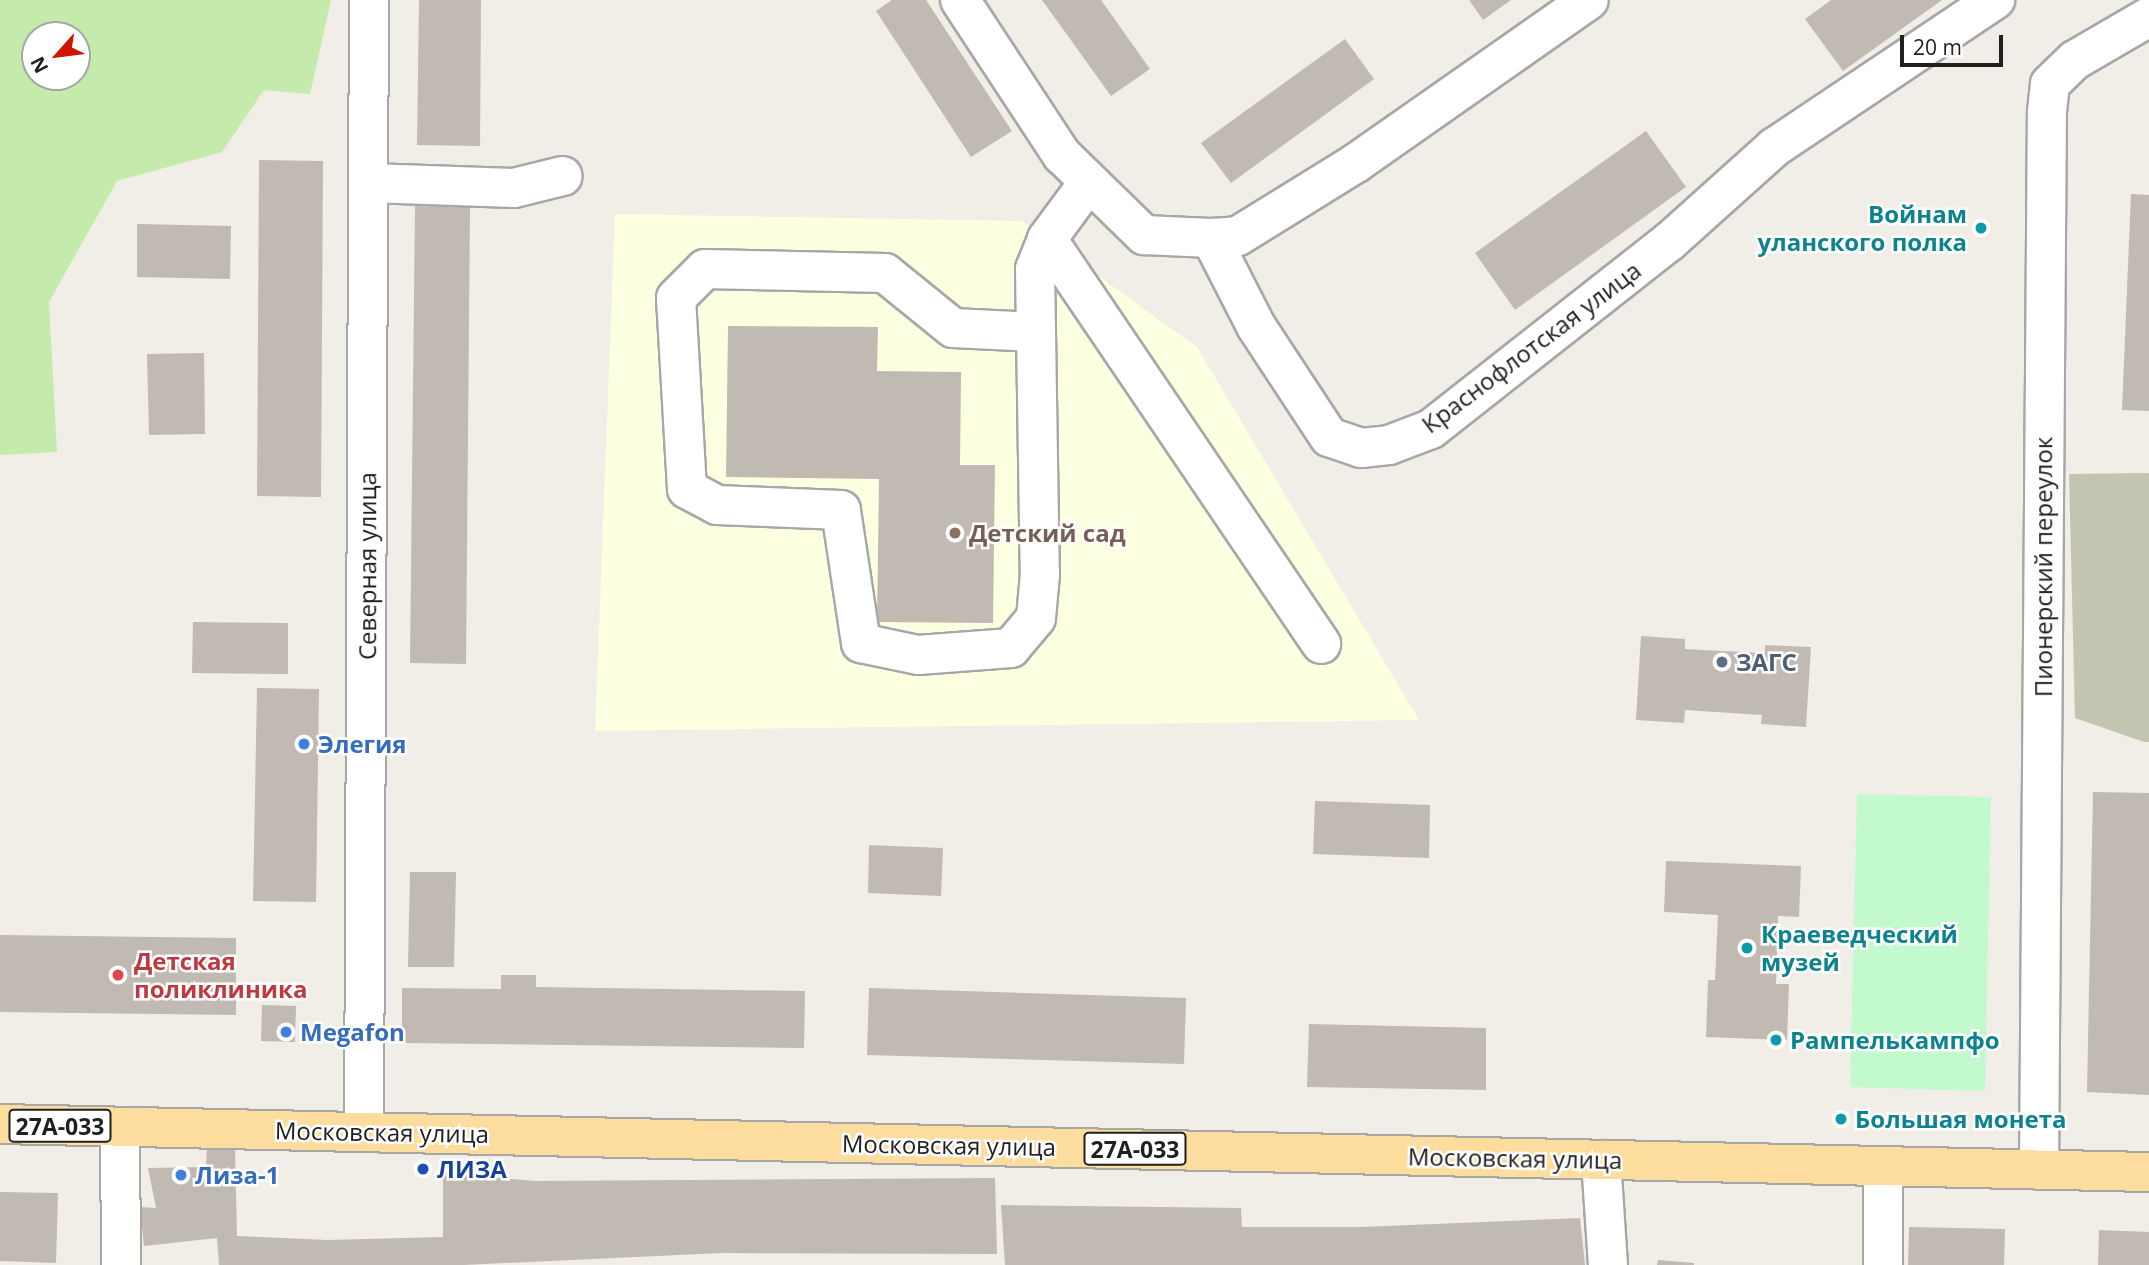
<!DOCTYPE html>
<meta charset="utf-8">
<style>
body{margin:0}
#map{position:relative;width:2149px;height:1265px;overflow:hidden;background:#f0eee6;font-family:"Open Sans",sans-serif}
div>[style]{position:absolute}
.education>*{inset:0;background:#fcffe0}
.construction>*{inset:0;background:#c3c5b1}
.grass>*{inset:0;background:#c4ebab}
.park>*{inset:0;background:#c3facd}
.building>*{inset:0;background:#c1bab2}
.roads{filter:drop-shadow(2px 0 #a7a7a7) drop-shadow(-2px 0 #a7a7a7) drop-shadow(0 2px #a7a7a7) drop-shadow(0 -2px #a7a7a7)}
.minor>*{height:38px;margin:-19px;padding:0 19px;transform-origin:19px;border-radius:19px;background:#fff}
.major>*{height:38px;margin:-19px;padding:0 19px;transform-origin:19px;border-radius:19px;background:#fddd9e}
.dots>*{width:19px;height:19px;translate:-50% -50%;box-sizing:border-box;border:4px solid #fff;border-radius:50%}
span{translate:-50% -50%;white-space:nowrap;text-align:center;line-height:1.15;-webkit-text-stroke:5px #fff;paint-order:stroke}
.shield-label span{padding:2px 5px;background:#fff;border:2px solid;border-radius:5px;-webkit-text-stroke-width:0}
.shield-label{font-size:23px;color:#202020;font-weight:700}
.culture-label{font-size:24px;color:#0d838f;font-weight:700}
.right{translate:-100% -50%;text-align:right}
.left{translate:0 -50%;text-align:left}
.street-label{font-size:24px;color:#202020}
.education-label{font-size:24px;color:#785e54;font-weight:700}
.service-label{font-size:24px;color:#4e5e75;font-weight:700}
.shop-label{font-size:24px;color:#366cbe;font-weight:700}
.health-label{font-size:24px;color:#be3a42;font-weight:700}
.transit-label{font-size:24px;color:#164399;font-weight:700}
.north{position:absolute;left:21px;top:21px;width:70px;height:70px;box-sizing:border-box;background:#fff;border:2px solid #a6a6a6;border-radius:50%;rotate:242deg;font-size:19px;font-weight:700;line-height:28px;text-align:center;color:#202020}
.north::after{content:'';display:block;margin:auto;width:24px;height:32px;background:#cf1500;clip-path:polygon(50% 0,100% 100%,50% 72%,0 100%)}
.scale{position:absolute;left:1900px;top:35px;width:103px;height:32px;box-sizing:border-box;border:4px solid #202020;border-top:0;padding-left:9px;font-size:21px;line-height:24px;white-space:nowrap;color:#202020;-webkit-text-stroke:5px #fff;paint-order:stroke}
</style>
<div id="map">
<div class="education">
<i style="clip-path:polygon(615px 214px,1022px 221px,1197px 347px,1419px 720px,595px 731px)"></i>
</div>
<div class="construction">
<i style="clip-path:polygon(2149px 473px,2149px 742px,2144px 742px,2075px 718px,2069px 474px)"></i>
</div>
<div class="grass">
<i style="clip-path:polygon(evenodd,0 0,331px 0,310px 94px,264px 90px,222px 152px,117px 181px,49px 302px,57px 452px,0 455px,0 0,35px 35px,77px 35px,77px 77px,35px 77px,35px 35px)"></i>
</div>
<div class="park">
<i style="clip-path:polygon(1857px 794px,1991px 797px,1985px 1091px,1850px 1087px)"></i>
</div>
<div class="building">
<i style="clip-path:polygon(419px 0,481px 0,480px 146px,417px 145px)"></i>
<i style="clip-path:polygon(892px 0,926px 0,1012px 131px,971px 157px,876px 11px)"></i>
<i style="clip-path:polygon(1042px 0,1101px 0,1150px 69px,1111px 96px)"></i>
<i style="clip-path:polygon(1469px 0,1511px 0,1483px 20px)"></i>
<i style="clip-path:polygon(1831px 0,1942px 0,1843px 71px,1805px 19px)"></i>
<i style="clip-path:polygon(1345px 39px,1374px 79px,1231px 183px,1201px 143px)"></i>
<i style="clip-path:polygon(1646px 131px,1686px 187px,1515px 310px,1475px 253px)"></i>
<i style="clip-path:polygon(259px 160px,323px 161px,321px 497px,257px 496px)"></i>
<i style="clip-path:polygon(2131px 194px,2149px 195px,2149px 411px,2122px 410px)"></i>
<i style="clip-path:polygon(415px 206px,470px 207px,466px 664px,410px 663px)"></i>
<i style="clip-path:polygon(137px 224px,231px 226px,230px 279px,137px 277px)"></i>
<i style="clip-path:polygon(728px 326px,878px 327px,877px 371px,961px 372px,960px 465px,995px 465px,993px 623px,877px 622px,879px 479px,726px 477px)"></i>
<i style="clip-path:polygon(204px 353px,205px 434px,149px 435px,147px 354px)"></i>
<i style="clip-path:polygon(193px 622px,288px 623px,288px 674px,192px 673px)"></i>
<i style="clip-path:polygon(1641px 636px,1685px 639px,1685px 649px,1722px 651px,1765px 653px,1765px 645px,1811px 647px,1806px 727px,1761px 724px,1762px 715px,1685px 710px,1684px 723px,1636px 720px)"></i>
<i style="clip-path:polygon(257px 688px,319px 689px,316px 902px,253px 901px)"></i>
<i style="clip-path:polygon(2093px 792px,2149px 793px,2149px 1095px,2087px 1092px)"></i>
<i style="clip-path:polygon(1315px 801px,1430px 805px,1429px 858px,1313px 854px)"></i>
<i style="clip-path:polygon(869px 845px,943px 848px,941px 896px,868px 893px)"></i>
<i style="clip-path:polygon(1666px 861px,1801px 866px,1799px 917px,1778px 916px,1776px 984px,1789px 984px,1787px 1040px,1706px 1037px,1708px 980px,1715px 980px,1718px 915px,1664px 912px)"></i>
<i style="clip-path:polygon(410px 872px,456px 872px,454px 967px,408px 967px)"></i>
<i style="clip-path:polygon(0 935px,236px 938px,236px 1015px,0 1012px)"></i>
<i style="clip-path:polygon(501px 975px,536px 975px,536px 987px,805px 991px,804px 1048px,402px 1043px,402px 988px,501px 989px)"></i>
<i style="clip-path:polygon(869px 988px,1186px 998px,1184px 1064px,867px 1055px)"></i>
<i style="clip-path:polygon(262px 1005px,296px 1006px,295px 1042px,261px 1041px)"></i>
<i style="clip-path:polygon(1309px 1024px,1486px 1028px,1486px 1090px,1307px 1087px)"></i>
<i style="clip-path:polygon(207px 1147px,235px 1147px,237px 1236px,327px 1240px,443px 1237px,443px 1173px,535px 1181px,995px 1178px,997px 1254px,721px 1253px,463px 1265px,219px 1265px,217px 1238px,144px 1246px,140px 1207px,156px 1208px,148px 1168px,206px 1167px)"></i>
<i style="clip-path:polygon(0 1192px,58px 1193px,56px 1263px,0 1261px)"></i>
<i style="clip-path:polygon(1001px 1205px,1241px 1208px,1242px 1227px,1361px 1227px,1580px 1218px,1585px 1265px,1005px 1265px)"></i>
<i style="clip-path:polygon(1909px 1227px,2005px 1229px,2004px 1265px,1908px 1265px)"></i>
<i style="clip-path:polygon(2099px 1230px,2149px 1232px,2149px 1265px,2098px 1265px)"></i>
<i style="clip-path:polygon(1658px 1260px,1694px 1263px,1694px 1265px,1657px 1265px)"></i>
</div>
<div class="roads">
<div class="minor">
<i style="left:960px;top:0;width:186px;rotate:56.7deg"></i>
<i style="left:1062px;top:155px;width:115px;rotate:44.3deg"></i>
<i style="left:1144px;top:235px;width:67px;rotate:2.6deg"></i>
<i style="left:1211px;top:238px;width:27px;rotate:-4deg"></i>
<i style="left:1238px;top:236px;width:139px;rotate:-31.7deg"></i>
<i style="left:1356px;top:163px;width:284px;rotate:-35deg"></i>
<i style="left:1089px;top:182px;width:71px;rotate:126.4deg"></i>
<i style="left:1047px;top:239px;width:489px;rotate:55.9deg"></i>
<i style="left:369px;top:183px;width:145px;rotate:2deg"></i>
<i style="left:514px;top:188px;width:50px;rotate:-13.8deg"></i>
<i style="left:1211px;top:238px;width:99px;rotate:62.9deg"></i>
<i style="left:1256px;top:326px;width:133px;rotate:56.7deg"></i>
<i style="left:1329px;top:437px;width:34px;rotate:19deg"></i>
<i style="left:1361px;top:448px;width:28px;rotate:-6deg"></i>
<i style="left:1389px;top:445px;width:45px;rotate:-20.9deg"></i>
<i style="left:1431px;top:429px;width:303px;rotate:-38.2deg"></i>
<i style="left:1669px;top:242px;width:142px;rotate:-41.9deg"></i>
<i style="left:1775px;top:147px;width:265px;rotate:-33.8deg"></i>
<i style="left:1036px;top:332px;width:242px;rotate:89.1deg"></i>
<i style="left:1040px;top:574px;width:44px;rotate:95.2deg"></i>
<i style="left:1036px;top:618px;width:39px;rotate:130deg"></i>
<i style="left:1011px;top:648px;width:93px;rotate:175.7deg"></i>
<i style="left:918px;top:655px;width:58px;rotate:-168.1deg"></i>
<i style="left:861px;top:643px;width:134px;rotate:-98.6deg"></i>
<i style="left:841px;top:510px;width:124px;rotate:-177.7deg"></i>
<i style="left:717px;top:505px;width:34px;rotate:-152deg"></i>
<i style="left:687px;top:489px;width:191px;rotate:-93.3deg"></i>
<i style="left:676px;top:298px;width:41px;rotate:-45deg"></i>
<i style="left:705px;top:269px;width:180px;rotate:1.3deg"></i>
<i style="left:885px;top:273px;width:87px;rotate:39deg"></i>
<i style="left:953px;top:328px;width:83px;rotate:2.8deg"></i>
<i style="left:1036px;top:332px;width:63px;rotate:-90.9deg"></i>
<i style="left:1035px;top:269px;width:32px;rotate:-68deg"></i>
<i style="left:120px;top:1127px;width:138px;rotate:89.6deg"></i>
<i style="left:364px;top:1132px;width:1132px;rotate:-89.75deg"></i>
<i style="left:1601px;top:1160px;width:105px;rotate:86.2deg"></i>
<i style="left:1883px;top:1166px;width:99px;rotate:90deg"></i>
<i style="left:2039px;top:1170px;width:1058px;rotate:-89.57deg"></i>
<i style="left:2047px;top:112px;width:28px;rotate:-84deg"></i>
<i style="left:2050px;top:84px;width:35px;rotate:-44deg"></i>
<i style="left:2075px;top:60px;width:86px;rotate:-30.2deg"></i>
</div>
<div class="major">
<i style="left:0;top:1124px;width:2150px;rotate:1.28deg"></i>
</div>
</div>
<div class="dots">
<i style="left:1981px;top:228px;background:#0f9aa8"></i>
<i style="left:955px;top:533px;background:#8d6e63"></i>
<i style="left:1722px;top:662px;background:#5c6f8a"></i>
<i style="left:304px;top:744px;background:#3f7fe0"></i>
<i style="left:1747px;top:948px;background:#0f9aa8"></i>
<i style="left:118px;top:975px;background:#e0444e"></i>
<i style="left:286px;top:1032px;background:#3f7fe0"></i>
<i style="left:1776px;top:1040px;background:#0f9aa8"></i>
<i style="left:1841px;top:1119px;background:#0f9aa8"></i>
<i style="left:423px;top:1169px;background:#1a4fb4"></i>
<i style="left:181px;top:1175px;background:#3f7fe0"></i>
</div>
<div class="shield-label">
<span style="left:60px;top:1126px">27А-033</span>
<span style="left:1135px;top:1149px">27А-033</span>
</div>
<div class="culture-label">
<span class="right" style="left:1967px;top:228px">Войнам<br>уланского полка</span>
<span class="left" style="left:1761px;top:948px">Краеведческий<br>музей</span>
<span class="left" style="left:1790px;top:1040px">Рампелькампфо</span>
<span class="left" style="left:1855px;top:1119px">Большая монета</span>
</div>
<div class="street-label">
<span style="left:1531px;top:347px;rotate:-37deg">Краснофлотская улица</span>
<span style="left:367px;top:566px;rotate:-90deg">Северная улица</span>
<span style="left:2043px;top:567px;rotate:-90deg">Пионерский переулок</span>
<span style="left:382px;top:1132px;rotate:1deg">Московская улица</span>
<span style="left:949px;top:1145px;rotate:1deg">Московская улица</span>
<span style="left:1515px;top:1158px;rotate:1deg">Московская улица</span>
</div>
<div class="education-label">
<span class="left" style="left:969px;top:533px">Детский сад</span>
</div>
<div class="service-label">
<span class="left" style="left:1736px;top:662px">ЗАГС</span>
</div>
<div class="shop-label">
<span class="left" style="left:318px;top:744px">Элегия</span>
<span class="left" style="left:300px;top:1032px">Megafon</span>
<span class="left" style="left:195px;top:1175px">Лиза-1</span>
</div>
<div class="health-label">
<span class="left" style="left:134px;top:975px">Детская<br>поликлиника</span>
</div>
<div class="transit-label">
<span class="left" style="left:437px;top:1169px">ЛИЗА</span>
</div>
<div class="north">N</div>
<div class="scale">20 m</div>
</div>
